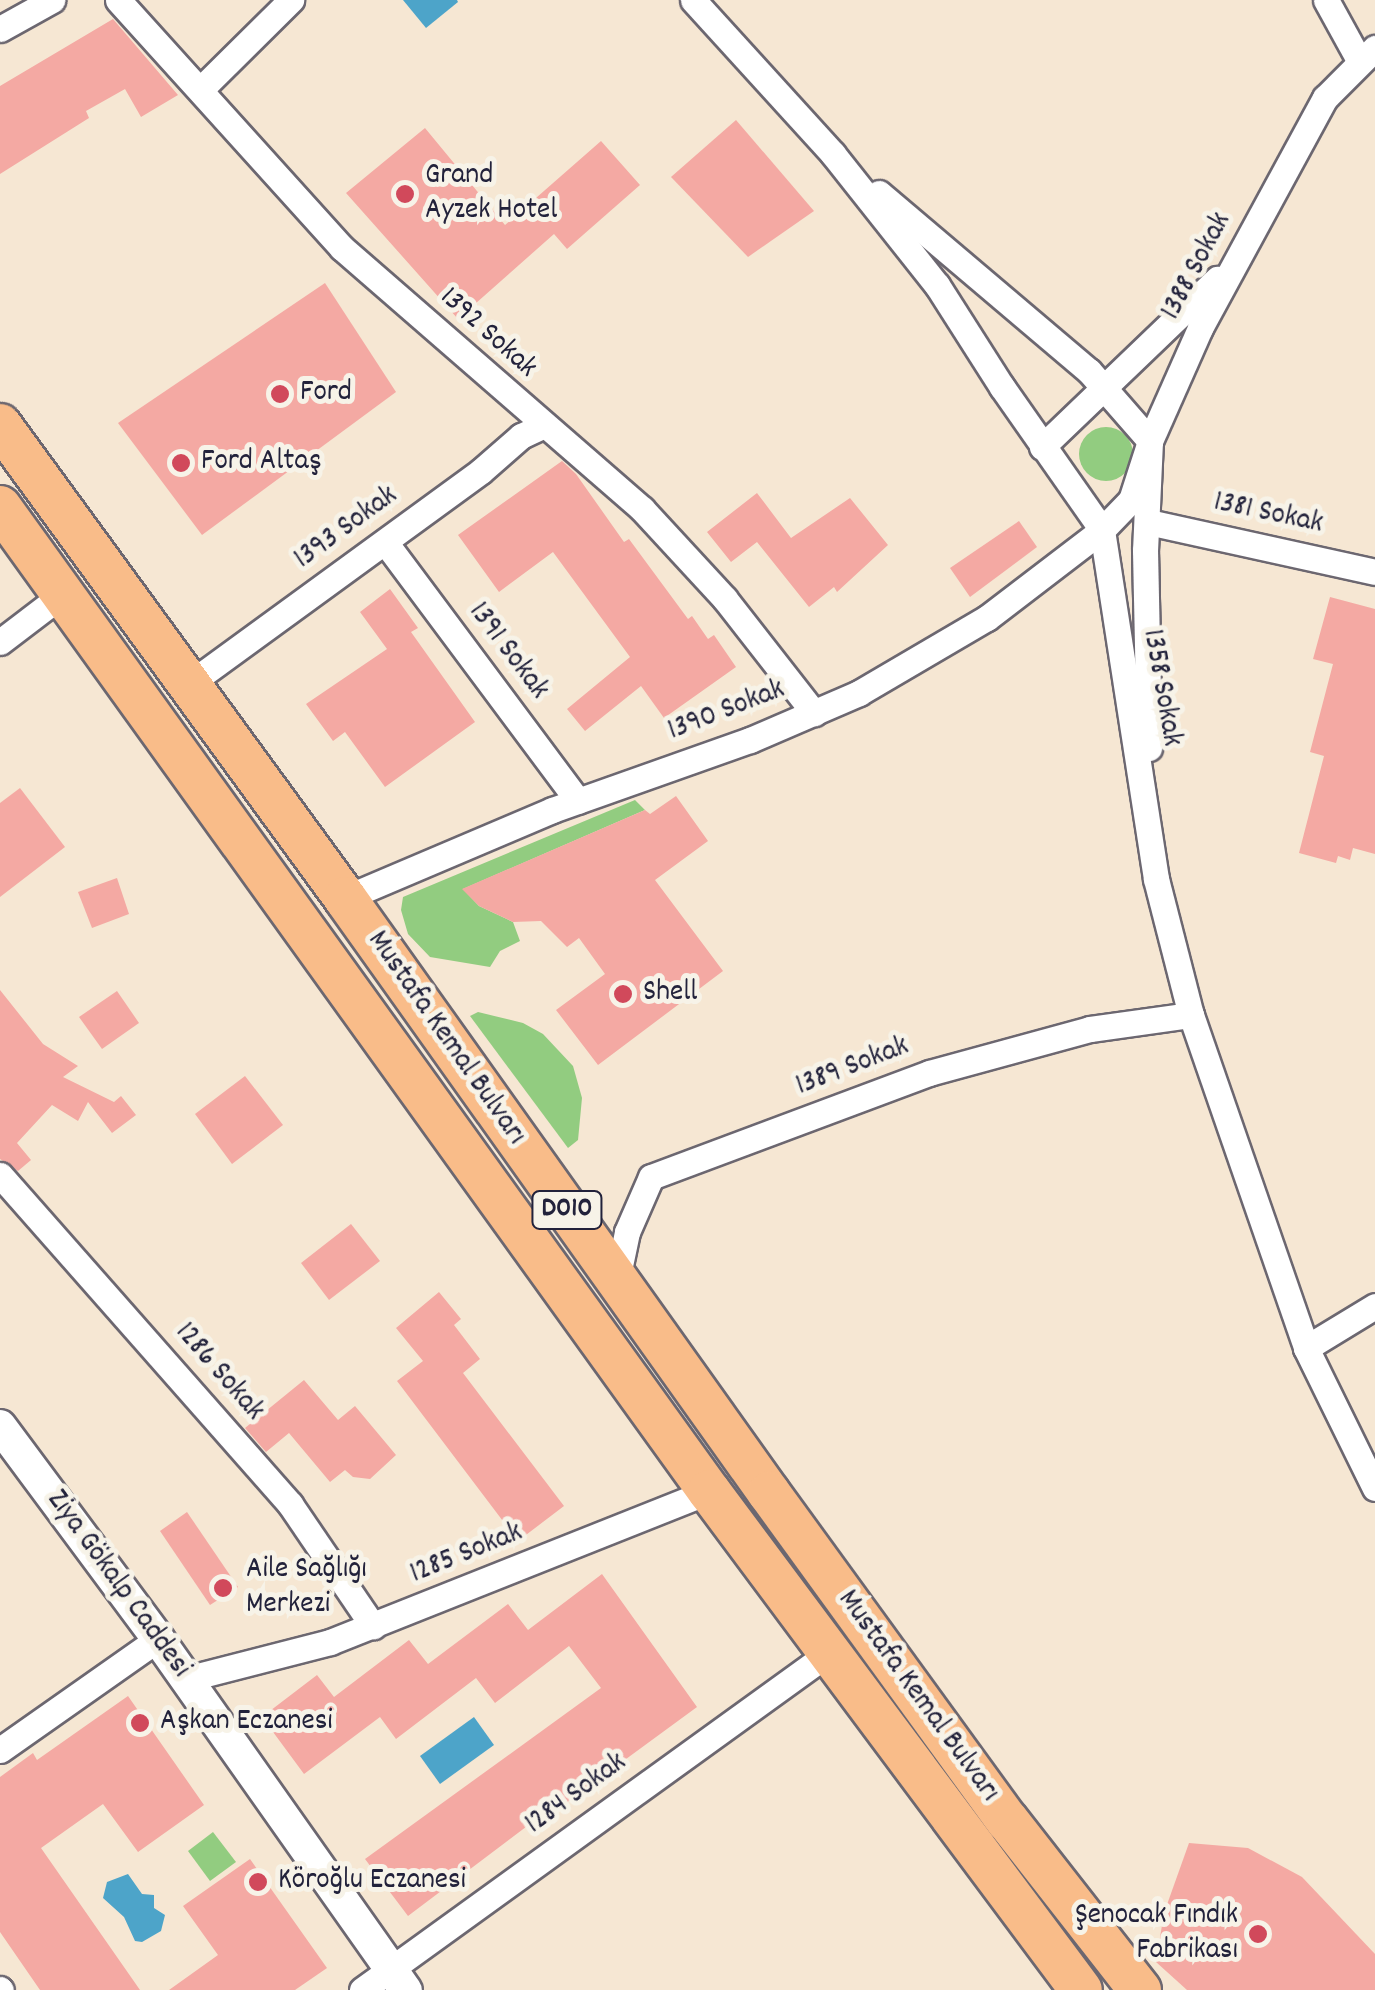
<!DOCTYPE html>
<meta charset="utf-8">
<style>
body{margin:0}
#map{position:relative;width:1375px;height:1990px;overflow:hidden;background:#f6e7d3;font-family:Dekko,sans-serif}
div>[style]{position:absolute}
.green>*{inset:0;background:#92cc80}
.round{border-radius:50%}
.water>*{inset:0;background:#4da4c9}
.building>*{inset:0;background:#f4a9a3}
.roads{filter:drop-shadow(2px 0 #6c6770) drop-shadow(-2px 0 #6c6770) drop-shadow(0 2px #6c6770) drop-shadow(0 -2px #6c6770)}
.minor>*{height:25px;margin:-12.5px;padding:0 12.5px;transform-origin:12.5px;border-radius:12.5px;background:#fff}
.tertiary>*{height:32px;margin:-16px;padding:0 16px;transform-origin:16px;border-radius:16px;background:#fff}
.trunk>*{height:42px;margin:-21px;padding:0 21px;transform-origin:21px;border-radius:21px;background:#f9bc89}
.dots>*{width:28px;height:28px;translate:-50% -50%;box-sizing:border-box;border:5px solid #f7f3e8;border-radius:50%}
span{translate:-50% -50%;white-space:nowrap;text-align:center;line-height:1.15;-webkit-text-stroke:10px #f7f3e8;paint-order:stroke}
.shield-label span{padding:2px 8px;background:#f7f3e8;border:2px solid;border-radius:8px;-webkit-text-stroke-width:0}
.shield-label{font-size:28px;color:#22223b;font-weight:700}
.poi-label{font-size:30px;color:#22223b}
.left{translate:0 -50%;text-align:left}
.right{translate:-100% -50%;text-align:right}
.street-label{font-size:30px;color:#22223b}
</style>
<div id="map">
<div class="green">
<i class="round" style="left:1079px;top:427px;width:54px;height:54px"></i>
<i style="clip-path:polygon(635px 800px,645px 810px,463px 889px,479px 906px,513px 922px,520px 941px,500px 951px,490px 967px,430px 957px,408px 934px,401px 910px,403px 897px)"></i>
<i style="clip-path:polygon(478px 1012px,523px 1023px,543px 1034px,573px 1066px,582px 1098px,578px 1140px,568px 1148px,470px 1016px)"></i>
<i style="clip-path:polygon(213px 1832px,236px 1862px,210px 1881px,188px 1851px)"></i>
</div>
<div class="water">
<i style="clip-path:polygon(403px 0,457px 0,458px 2px,426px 28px)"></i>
<i style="clip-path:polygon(474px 1717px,494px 1745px,440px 1784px,420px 1756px)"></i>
<i style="clip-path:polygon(128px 1874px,142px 1894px,154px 1895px,154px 1908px,165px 1915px,161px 1931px,142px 1942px,135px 1941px,124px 1917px,103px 1898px,107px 1882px)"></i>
</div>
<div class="building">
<i style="clip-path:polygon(113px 19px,178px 95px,141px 117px,125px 89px,86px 111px,89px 118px,0 174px,0 86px)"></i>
<i style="clip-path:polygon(736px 120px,814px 211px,748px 257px,671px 177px)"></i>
<i style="clip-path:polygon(425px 128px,505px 225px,601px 141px,640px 185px,567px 249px,554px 234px,458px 319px,346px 193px)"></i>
<i style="clip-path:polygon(325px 283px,396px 392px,202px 535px,118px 423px)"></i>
<i style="clip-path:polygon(562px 461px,576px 474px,624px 542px,629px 539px,688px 619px,692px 616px,708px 639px,714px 635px,736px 667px,664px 718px,641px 686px,585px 731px,567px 709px,630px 657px,553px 552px,499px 592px,458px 535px)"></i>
<i style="clip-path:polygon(757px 493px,791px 538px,850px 498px,888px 545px,837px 592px,834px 587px,809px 607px,757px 542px,731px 562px,707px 532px)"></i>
<i style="clip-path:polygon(1019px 521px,1037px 547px,970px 597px,950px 568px)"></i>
<i style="clip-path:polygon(390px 589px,418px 628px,411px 632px,475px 722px,385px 787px,345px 732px,333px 741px,306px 704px,387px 649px,360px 612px)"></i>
<i style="clip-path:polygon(1330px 597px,1375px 609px,1375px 854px,1353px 848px,1350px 860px,1338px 856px,1336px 863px,1299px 853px,1324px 756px,1310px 752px,1333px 664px,1313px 659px)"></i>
<i style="clip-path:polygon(20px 788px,65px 847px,0 897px,0 803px)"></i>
<i style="clip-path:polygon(676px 796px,708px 841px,655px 880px,723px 971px,598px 1065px,556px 1010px,605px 974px,579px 938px,567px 947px,541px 921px,513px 922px,479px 906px,462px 889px,645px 810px,650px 814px)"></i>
<i style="clip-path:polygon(117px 878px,129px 914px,92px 928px,78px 892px)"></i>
<i style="clip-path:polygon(0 990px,43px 1044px,78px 1066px,63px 1077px,114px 1102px,121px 1096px,136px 1115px,112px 1133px,88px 1102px,78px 1121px,52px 1105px,17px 1143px,31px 1160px,18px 1171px,0 1159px)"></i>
<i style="clip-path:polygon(117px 991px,139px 1023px,102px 1049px,79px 1017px)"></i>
<i style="clip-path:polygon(245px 1076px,283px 1125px,232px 1164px,195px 1114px)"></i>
<i style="clip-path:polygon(351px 1224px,380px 1261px,329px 1300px,301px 1263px)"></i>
<i style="clip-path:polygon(439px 1292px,461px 1319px,454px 1325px,480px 1359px,463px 1373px,564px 1506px,518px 1541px,397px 1381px,423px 1361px,396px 1328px)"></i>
<i style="clip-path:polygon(304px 1380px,338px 1420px,355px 1406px,396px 1455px,370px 1479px,353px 1477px,345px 1470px,330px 1482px,289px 1433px,266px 1452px,245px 1428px)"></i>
<i style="clip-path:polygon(187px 1512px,238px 1587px,210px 1605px,160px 1531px)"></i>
<i style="clip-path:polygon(602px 1574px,697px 1707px,566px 1803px,563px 1799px,408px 1916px,365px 1859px,601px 1688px,569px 1646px,495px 1703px,476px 1678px,396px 1739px,380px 1717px,304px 1774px,262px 1717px,317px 1675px,334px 1697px,409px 1640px,428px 1664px,508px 1604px,528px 1630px)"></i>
<i style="clip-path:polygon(128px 1696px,204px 1805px,138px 1852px,103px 1804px,41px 1848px,140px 1990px,40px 1990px,0 1932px,0 1777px,33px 1753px,37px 1760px)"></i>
<i style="clip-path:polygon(1189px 1843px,1248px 1848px,1302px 1877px,1375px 1954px,1375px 1990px,1187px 1990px,1156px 1962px,1164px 1913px)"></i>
<i style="clip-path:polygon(250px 1859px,327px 1968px,295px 1990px,169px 1990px,218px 1955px,183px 1906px)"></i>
</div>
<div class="roads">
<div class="minor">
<i style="left:118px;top:0;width:334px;rotate:47.9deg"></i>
<i style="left:342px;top:248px;width:398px;rotate:41deg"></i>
<i style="left:642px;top:509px;width:122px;rotate:47.3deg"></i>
<i style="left:725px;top:599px;width:145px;rotate:52deg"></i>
<i style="left:693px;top:0;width:208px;rotate:47.7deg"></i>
<i style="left:833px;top:154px;width:167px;rotate:51.6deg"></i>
<i style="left:937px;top:285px;width:121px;rotate:57.5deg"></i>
<i style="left:1002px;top:387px;width:174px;rotate:55deg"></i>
<i style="left:1102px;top:530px;width:353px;rotate:81.2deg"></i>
<i style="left:1156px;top:879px;width:140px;rotate:75.6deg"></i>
<i style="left:1191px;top:1015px;width:352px;rotate:70.9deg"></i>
<i style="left:1306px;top:1348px;width:156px;rotate:63.8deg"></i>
<i style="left:1326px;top:0;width:68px;rotate:61.2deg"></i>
<i style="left:0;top:29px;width:60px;rotate:-29.1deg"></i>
<i style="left:201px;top:89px;width:127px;rotate:-44.7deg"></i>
<i style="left:879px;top:193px;width:275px;rotate:40.3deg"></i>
<i style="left:1089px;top:371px;width:93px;rotate:48.9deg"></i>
<i style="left:1150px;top:441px;width:109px;rotate:92.6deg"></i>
<i style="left:1145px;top:550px;width:198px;rotate:88.8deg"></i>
<i style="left:1042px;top:447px;width:243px;rotate:-43.8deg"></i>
<i style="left:1148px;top:522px;width:232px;rotate:12.4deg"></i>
<i style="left:385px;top:542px;width:323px;rotate:53.3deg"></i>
<i style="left:0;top:642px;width:79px;rotate:-37.3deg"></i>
<i style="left:189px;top:684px;width:361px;rotate:-36.1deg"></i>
<i style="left:481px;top:471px;width:53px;rotate:-41.2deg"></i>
<i style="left:521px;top:436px;width:23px;rotate:-25deg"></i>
<i style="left:345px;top:898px;width:225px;rotate:-23deg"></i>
<i style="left:552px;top:810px;width:210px;rotate:-19.5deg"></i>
<i style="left:750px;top:740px;width:119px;rotate:-23.3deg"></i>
<i style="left:859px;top:693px;width:148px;rotate:-30.4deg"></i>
<i style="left:987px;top:618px;width:145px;rotate:-37.4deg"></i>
<i style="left:1102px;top:530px;width:42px;rotate:-46deg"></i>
<i style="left:1131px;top:500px;width:62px;rotate:-72.1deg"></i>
<i style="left:1150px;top:441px;width:124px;rotate:-66.1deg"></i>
<i style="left:1200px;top:328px;width:262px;rotate:-61.5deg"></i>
<i style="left:1325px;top:98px;width:71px;rotate:-45deg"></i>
<i style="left:0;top:1175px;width:439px;rotate:48.6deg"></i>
<i style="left:290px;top:1504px;width:148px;rotate:55.8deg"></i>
<i style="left:617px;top:1280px;width:49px;rotate:-78.2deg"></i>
<i style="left:627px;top:1232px;width:60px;rotate:-66.4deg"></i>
<i style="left:651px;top:1177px;width:297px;rotate:-20.5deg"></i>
<i style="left:929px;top:1073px;width:167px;rotate:-15.3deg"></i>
<i style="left:1090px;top:1029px;width:102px;rotate:-7.9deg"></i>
<i style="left:1306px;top:1348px;width:81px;rotate:-31.3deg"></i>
<i style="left:186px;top:1679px;width:149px;rotate:-14.4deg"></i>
<i style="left:330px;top:1642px;width:408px;rotate:-21.7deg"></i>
<i style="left:0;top:1750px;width:193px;rotate:-35.1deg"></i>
<i style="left:0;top:1989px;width:1px;rotate:45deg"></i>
<i style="left:362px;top:1990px;width:577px;rotate:-35.84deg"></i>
</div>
<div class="tertiary">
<i style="left:0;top:1426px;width:265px;rotate:53.4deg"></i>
<i style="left:158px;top:1639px;width:430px;rotate:54.8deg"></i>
</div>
<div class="trunk">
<i style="left:0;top:425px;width:585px;rotate:53.89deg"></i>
<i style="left:345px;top:898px;width:731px;rotate:54.53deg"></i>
<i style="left:769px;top:1493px;width:404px;rotate:54deg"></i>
<i style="left:1007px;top:1820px;width:216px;rotate:52deg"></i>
<i style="left:0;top:507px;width:1213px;rotate:54.23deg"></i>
<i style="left:709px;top:1491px;width:622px;rotate:53.3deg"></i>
</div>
</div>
<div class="dots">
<i style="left:405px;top:194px;background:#d1495b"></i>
<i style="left:280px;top:394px;background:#d1495b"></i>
<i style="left:181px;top:463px;background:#d1495b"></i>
<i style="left:623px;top:994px;background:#d1495b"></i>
<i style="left:223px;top:1588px;background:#d1495b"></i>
<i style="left:140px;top:1723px;background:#d1495b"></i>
<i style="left:258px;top:1882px;background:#d1495b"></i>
<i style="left:1258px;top:1934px;background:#d1495b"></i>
</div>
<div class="shield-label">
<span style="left:567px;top:1210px">D010</span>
</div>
<div class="poi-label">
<span class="left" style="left:425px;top:194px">Grand<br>Ayzek Hotel</span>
<span class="left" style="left:300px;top:394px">Ford</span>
<span class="left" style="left:201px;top:463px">Ford Altaş</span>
<span class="left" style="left:643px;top:994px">Shell</span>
<span class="left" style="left:246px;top:1588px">Aile Sağlığı<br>Merkezi</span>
<span class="left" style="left:160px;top:1723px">Aşkan Eczanesi</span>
<span class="left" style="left:278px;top:1882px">Köroğlu Eczanesi</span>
<span class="right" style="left:1238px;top:1934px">Şenocak Fındık<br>Fabrikası</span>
</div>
<div class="street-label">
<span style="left:1198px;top:267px;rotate:-62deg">1388 Sokak</span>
<span style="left:487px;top:334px;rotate:42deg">1392 Sokak</span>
<span style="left:1268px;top:515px;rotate:12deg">1381 Sokak</span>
<span style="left:347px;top:529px;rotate:-36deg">1393 Sokak</span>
<span style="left:507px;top:652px;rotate:53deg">1391 Sokak</span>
<span style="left:1160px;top:688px;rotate:80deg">1358 Sokak</span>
<span style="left:727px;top:712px;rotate:-21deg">1390 Sokak</span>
<span style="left:445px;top:1039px;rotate:55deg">Mustafa Kemal Bulvarı</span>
<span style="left:853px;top:1068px;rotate:-21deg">1389 Sokak</span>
<span style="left:218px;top:1373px;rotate:49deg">1286 Sokak</span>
<span style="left:467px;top:1555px;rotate:-22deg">1285 Sokak</span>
<span style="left:117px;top:1585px;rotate:54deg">Ziya Gökalp Caddesi</span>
<span style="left:917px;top:1697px;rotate:54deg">Mustafa Kemal Bulvarı</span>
<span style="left:577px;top:1795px;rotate:-36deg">1284 Sokak</span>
</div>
</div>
